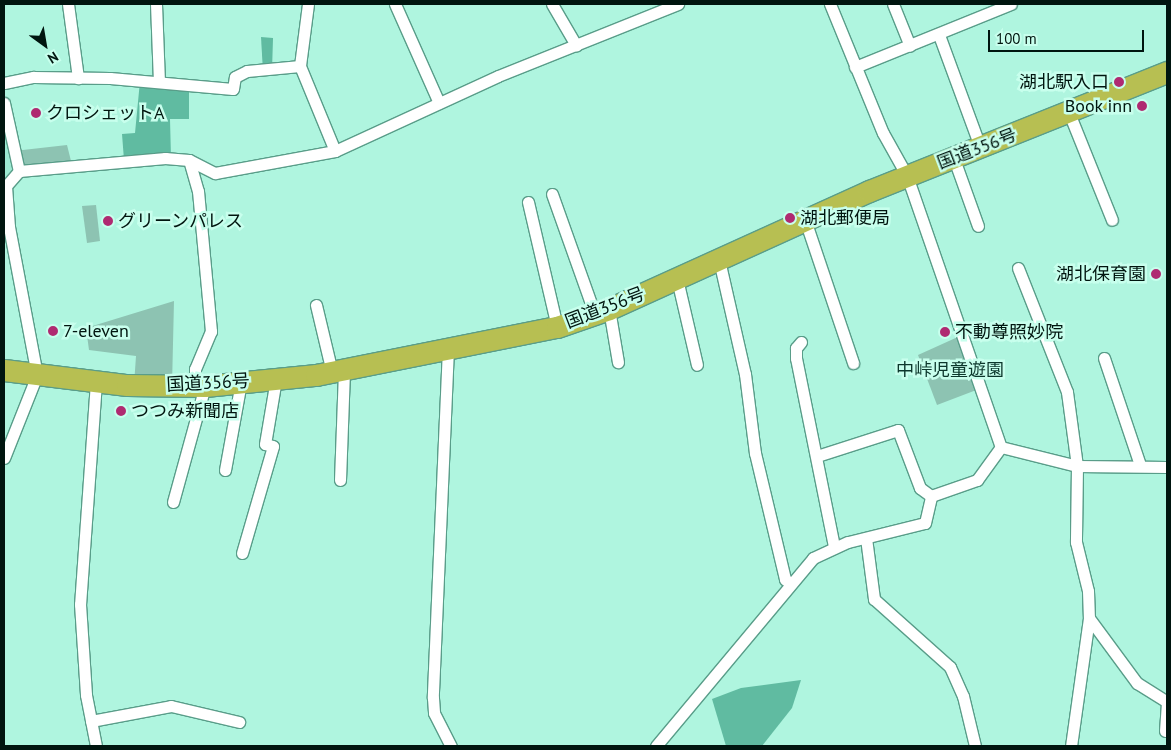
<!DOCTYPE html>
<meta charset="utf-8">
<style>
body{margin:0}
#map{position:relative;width:1171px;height:750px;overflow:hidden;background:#aff5df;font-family:"PT Sans","Noto Sans JP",sans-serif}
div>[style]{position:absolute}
.built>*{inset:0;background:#9cead2}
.green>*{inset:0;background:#8dc3b2}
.forest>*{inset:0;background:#60bba1}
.roads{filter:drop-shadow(1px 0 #599d89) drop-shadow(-1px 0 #599d89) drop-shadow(0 1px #599d89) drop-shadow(0 -1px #599d89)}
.street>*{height:11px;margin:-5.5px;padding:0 5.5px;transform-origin:5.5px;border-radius:5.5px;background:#fff}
.highway>*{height:21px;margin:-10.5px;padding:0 10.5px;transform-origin:10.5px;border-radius:10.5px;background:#b7bf52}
.dots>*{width:14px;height:14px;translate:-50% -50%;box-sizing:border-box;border:2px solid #c8ffed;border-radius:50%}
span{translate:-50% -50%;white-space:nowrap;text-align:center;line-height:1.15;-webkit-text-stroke:5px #c8ffed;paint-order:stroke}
.poi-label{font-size:18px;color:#00150f}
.right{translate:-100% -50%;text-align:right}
.left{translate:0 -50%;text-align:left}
.street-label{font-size:18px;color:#00150f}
.park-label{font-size:18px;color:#0c372c}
.frame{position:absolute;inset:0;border:5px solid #00150f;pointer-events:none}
.north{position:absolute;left:20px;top:20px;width:50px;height:50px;-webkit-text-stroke:4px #c8ffed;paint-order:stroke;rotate:148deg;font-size:14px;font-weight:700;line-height:20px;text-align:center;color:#00150f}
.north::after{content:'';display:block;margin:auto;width:18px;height:22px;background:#00150f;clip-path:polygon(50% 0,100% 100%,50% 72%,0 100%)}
.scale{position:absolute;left:988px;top:30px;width:156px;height:22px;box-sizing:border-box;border:2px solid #00150f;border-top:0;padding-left:6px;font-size:15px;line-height:18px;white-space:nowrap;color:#00150f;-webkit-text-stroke:4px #c8ffed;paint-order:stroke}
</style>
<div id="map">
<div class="built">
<i style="clip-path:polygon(4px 104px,19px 171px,6px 186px,4px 221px)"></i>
</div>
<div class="green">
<i style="clip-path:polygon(67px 145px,72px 165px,19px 171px,14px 151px)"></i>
<i style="clip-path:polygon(96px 205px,100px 241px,87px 243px,82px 206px)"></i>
<i style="clip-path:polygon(174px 301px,172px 386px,134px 385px,136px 356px,89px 350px,86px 328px)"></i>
<i style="clip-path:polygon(960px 336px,979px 389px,937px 405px,918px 355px)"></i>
</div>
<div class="forest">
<i style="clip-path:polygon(261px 37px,273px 38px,272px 71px,263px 72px)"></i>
<i style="clip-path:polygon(140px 81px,189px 86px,189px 119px,170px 119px,171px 158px,124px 160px,122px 134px,135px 133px)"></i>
<i style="clip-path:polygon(801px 680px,792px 708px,762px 746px,726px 746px,712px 699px,741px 688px)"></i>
</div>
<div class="roads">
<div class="street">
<i style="left:68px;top:4px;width:75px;rotate:82.3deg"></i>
<i style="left:156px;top:4px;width:78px;rotate:87.8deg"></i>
<i style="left:308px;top:4px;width:63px;rotate:97.4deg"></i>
<i style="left:300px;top:66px;width:92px;rotate:67.6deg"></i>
<i style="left:395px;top:4px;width:108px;rotate:66deg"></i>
<i style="left:552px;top:4px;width:48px;rotate:59.7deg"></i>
<i style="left:830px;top:4px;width:139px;rotate:67.7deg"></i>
<i style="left:883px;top:133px;width:49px;rotate:60.8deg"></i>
<i style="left:907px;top:176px;width:287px;rotate:70.9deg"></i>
<i style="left:893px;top:4px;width:45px;rotate:68deg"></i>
<i style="left:939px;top:35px;width:121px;rotate:69.8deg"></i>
<i style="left:855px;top:67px;width:168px;rotate:-22deg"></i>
<i style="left:4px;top:83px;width:30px;rotate:-12deg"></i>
<i style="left:33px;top:77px;width:77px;rotate:0.7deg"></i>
<i style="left:110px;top:78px;width:123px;rotate:5.1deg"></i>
<i style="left:233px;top:89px;width:12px;rotate:-81deg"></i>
<i style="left:235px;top:77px;width:13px;rotate:-27deg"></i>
<i style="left:247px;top:71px;width:53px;rotate:-5.4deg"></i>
<i style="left:4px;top:103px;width:70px;rotate:77.6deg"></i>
<i style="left:1069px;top:113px;width:115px;rotate:68.1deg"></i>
<i style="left:954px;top:159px;width:71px;rotate:70.3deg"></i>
<i style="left:189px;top:160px;width:29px;rotate:27deg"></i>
<i style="left:215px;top:173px;width:122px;rotate:-10.4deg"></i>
<i style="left:335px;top:151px;width:179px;rotate:-24.7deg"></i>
<i style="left:498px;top:76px;width:194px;rotate:-21.8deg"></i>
<i style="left:552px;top:194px;width:128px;rotate:70.4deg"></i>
<i style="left:528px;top:202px;width:128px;rotate:76.9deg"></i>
<i style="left:805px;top:220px;width:151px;rotate:71.4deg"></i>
<i style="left:719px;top:260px;width:117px;rotate:77.2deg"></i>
<i style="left:745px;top:374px;width:80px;rotate:82.8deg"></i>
<i style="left:755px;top:453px;width:130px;rotate:76.6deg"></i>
<i style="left:785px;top:579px;width:7px;rotate:45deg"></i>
<i style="left:1018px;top:268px;width:133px;rotate:68.4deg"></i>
<i style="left:1067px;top:392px;width:75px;rotate:82.3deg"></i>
<i style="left:1077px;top:466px;width:76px;rotate:90.8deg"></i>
<i style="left:1076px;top:542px;width:50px;rotate:76.2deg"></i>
<i style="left:1088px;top:591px;width:27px;rotate:88deg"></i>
<i style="left:1089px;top:618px;width:129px;rotate:98deg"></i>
<i style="left:677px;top:279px;width:88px;rotate:76.9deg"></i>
<i style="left:316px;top:305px;width:69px;rotate:76.6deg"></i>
<i style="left:609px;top:309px;width:54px;rotate:80.4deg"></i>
<i style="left:801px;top:342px;width:8px;rotate:130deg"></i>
<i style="left:796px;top:348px;width:10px;rotate:90deg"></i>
<i style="left:796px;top:358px;width:193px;rotate:78.6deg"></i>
<i style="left:448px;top:348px;width:350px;rotate:92.5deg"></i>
<i style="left:433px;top:698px;width:15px;rotate:86deg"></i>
<i style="left:434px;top:713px;width:37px;rotate:63deg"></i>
<i style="left:1104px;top:358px;width:113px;rotate:71.4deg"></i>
<i style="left:96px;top:382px;width:223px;rotate:94.1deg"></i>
<i style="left:80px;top:604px;width:91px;rotate:86.2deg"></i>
<i style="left:86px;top:695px;width:52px;rotate:78.9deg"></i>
<i style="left:1001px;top:447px;width:78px;rotate:14deg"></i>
<i style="left:1077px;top:466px;width:90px;rotate:0.6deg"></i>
<i style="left:817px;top:456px;width:85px;rotate:-17.8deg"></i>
<i style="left:898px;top:430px;width:62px;rotate:69.2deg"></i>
<i style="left:920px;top:488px;width:14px;rotate:36deg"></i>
<i style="left:4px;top:458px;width:89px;rotate:-68.3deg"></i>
<i style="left:37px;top:375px;width:151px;rotate:-100.7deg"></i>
<i style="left:9px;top:227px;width:41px;rotate:-94.2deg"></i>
<i style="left:6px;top:186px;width:20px;rotate:-49deg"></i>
<i style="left:19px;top:171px;width:147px;rotate:-5.1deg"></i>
<i style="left:165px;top:158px;width:24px;rotate:5deg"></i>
<i style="left:189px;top:160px;width:32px;rotate:74deg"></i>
<i style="left:198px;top:191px;width:141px;rotate:84.7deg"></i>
<i style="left:211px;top:331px;width:41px;rotate:112.8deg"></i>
<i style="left:195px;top:369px;width:17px;rotate:90deg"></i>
<i style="left:225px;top:470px;width:89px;rotate:-79.7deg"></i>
<i style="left:340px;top:480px;width:111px;rotate:-87.9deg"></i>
<i style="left:173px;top:502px;width:120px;rotate:-74.6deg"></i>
<i style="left:866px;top:538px;width:62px;rotate:82.5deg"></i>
<i style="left:874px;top:599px;width:102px;rotate:41.8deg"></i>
<i style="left:950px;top:667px;width:32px;rotate:66deg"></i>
<i style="left:963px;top:696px;width:51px;rotate:76.5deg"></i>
<i style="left:242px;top:553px;width:111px;rotate:-73.8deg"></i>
<i style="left:273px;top:446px;width:8px;rotate:-166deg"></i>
<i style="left:265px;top:444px;width:66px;rotate:-80.4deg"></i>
<i style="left:1089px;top:618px;width:81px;rotate:53.6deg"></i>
<i style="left:1137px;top:683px;width:36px;rotate:32deg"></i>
<i style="left:91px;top:721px;width:81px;rotate:-10.6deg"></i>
<i style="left:171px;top:706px;width:70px;rotate:13.2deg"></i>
<i style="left:1165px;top:731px;width:29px;rotate:-86deg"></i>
<i style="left:656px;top:746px;width:245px;rotate:-50.1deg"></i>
<i style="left:813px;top:558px;width:38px;rotate:-25deg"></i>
<i style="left:848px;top:542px;width:79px;rotate:-13.9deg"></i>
<i style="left:925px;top:523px;width:28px;rotate:-77deg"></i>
<i style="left:931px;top:496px;width:49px;rotate:-19.2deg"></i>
<i style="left:977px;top:480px;width:41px;rotate:-54deg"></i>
</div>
<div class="highway">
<i style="left:4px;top:370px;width:124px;rotate:7deg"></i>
<i style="left:127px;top:385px;width:78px;rotate:0.7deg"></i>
<i style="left:205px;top:386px;width:112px;rotate:-5.7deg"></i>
<i style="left:316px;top:375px;width:246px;rotate:-11.3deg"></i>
<i style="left:557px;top:327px;width:55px;rotate:-19.1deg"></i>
<i style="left:609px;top:309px;width:286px;rotate:-24.4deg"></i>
<i style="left:869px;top:191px;width:321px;rotate:-21.8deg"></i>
</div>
</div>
<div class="dots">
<i style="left:1119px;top:82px;background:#af2a71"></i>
<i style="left:1142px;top:106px;background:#af2a71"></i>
<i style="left:36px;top:113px;background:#af2a71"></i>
<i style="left:790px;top:218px;background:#af2a71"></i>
<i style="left:108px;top:221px;background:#af2a71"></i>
<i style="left:1156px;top:274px;background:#af2a71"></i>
<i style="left:53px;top:331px;background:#af2a71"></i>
<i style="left:945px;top:332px;background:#af2a71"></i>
<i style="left:121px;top:411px;background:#af2a71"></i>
</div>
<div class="poi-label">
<span class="right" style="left:1109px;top:82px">湖北駅入口</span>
<span class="right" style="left:1132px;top:106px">Book inn</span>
<span class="left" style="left:46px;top:113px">クロシェットA</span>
<span class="left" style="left:800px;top:218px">湖北郵便局</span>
<span class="left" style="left:118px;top:221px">グリーンパレス</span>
<span class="right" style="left:1146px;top:274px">湖北保育園</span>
<span class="left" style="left:63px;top:331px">7-eleven</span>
<span class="left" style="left:955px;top:332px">不動尊照妙院</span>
<span class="left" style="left:131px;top:411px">つつみ新聞店</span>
</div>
<div class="street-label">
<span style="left:977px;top:149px;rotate:-21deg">国道356号</span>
<span style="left:605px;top:308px;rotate:-21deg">国道356号</span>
<span style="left:208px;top:383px;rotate:-3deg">国道356号</span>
</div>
<div class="park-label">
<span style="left:950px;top:370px">中峠児童遊園</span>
</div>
<div class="frame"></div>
<div class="north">N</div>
<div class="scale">100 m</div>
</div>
